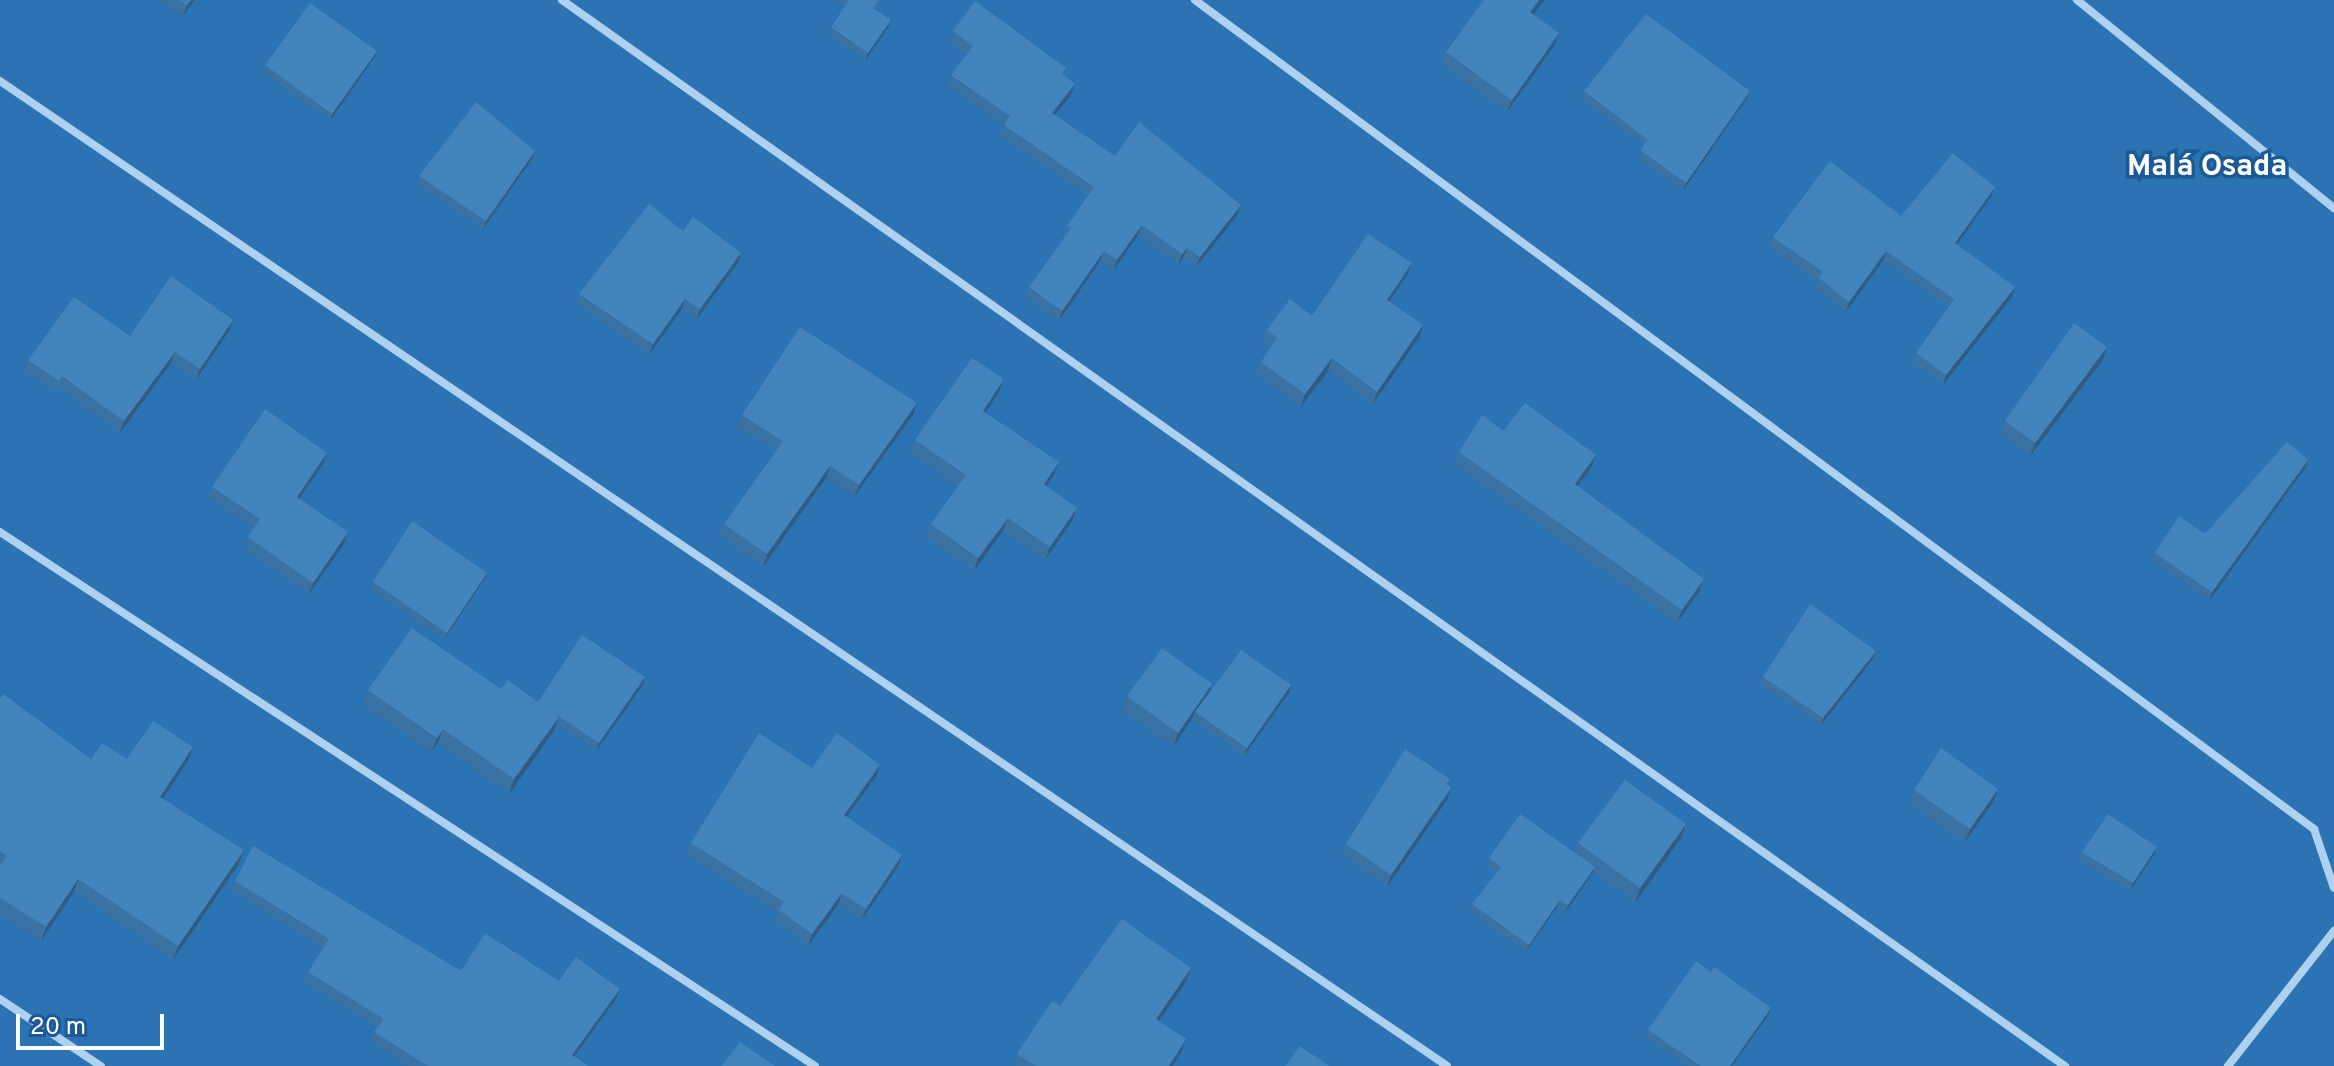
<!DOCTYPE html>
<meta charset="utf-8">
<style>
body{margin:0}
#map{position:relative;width:2334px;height:1066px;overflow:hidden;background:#1b5a96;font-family:Overpass,sans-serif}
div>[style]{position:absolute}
.green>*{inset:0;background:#2b73b2}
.street>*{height:8px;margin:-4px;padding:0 4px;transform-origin:4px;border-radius:4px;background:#aed1f0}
.wall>*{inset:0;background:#3a72a3}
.shaded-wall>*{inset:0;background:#305c84}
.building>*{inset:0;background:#4484bd}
span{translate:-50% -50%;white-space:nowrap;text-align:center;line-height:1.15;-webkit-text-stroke:7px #1b5a96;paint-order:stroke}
.neighbourhood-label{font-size:30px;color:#fff;font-weight:700}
.scale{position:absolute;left:16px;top:1014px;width:148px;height:36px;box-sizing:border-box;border:4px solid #fff;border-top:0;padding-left:10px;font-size:24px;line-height:28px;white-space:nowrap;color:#fff;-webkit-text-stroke:6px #1b5a96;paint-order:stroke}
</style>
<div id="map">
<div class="green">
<i style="clip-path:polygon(0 0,2334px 0,2334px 1066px,0 1066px)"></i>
</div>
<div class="street">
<i style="left:562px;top:0;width:1843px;rotate:35.35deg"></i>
<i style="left:1195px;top:0;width:1393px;rotate:36.53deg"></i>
<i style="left:2314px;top:829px;width:62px;rotate:71.3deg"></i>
<i style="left:2077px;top:0;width:331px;rotate:39deg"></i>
<i style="left:0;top:81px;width:1750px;rotate:34.24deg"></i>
<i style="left:0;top:532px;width:974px;rotate:33.23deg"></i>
<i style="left:0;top:999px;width:121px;rotate:33.6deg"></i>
<i style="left:2228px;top:1066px;width:172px;rotate:-51.9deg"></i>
</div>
<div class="wall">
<i style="clip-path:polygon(157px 0,195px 0,183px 16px)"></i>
<i style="clip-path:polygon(835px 0,882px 0,875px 10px,888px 27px,865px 61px,829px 35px,831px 27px,846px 7px)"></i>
<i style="clip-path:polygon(1484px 0,1545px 0,1533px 15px,1554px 46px,1507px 112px,1441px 65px,1446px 52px)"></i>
<i style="clip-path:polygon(953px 31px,1066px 68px,1063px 75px,1071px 95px,1055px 115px,1115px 156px,1241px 205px,1237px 216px,1196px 267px,1183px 258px,1178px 265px,1138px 235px,1114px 270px,1100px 261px,1059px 321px,1025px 298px,1029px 287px,1064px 237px,1063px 236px,1067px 226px,1088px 196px,1000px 136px,1004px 125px,947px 86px,951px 75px,967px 55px,949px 42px)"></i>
<i style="clip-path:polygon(377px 51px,374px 58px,330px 121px,263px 73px,265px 65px)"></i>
<i style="clip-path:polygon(1584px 91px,1747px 98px,1683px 191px,1638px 158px,1644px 146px,1581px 98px)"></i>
<i style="clip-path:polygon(535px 151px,532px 159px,483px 229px,417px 184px,419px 176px)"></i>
<i style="clip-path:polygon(1995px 187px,1991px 197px,1957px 245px,2012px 297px,1943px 385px,1912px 363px,1916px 353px,1948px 307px,1883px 261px,1846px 312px,1815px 288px,1817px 281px,1769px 247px,1773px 237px,1901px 216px)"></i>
<i style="clip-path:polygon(683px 231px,741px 253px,738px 263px,696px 320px,682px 309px,649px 355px,576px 304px,579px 294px)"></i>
<i style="clip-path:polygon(1407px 275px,1389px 302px,1423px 325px,1419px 338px,1373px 404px,1328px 371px,1301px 407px,1256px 374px,1261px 362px,1270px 349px,1263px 343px,1267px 330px,1312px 316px)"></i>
<i style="clip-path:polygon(233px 320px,229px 331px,196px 380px,171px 363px,120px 433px,58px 388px,55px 392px,24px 371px,28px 360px,130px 336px)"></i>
<i style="clip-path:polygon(2103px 360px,2030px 456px,2000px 434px,2005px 421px)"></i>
<i style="clip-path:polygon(1004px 379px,999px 392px,985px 413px,1054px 475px,1046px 486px,1072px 521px,1045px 560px,1003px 531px,974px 571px,926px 538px,931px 524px,958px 486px,910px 453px,915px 440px)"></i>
<i style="clip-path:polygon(742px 415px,913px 415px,854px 497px,826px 478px,763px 567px,719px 536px,724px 524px,775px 451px,737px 427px)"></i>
<i style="clip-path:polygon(1503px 431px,1596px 455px,1591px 468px,1578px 486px,1704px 579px,1699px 592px,1677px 623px,1454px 465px,1459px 452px)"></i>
<i style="clip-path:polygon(2308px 460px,2306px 467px,2210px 600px,2152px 561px,2155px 553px,2205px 534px)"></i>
<i style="clip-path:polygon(323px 464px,300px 498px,344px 544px,309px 594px,244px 549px,248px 537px,254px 528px,208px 498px,212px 487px)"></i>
<i style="clip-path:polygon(487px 573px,484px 580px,444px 640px,371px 589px,373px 582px)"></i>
<i style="clip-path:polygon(1873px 659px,1821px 725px,1760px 684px,1763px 677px)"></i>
<i style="clip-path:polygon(645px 677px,643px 685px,596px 751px,557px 724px,554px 731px,509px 794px,438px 743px,431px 752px,363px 705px,368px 690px,501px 689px,538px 702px)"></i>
<i style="clip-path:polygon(1291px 685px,1289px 693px,1244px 756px,1192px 719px,1173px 747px,1122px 711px,1127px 696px,1209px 693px)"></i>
<i style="clip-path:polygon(0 698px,91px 759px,188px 761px,163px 799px,244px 850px,239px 864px,173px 960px,74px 892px,41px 941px,0 915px)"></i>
<i style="clip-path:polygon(880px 765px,876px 777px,846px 817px,898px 867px,861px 921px,838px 905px,808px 946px,774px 922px,778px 913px,687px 855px,691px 843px,812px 768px)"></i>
<i style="clip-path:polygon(1447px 785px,1447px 800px,1387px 887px,1342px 855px,1346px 844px)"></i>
<i style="clip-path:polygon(1998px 789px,1993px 803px,1964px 843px,1909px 804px,1914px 790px)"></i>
<i style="clip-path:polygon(1686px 824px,1681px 838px,1635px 903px,1593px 872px,1565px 913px,1557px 907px,1526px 952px,1469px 911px,1472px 904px,1496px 873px,1486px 866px,1489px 858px,1575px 853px,1578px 843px)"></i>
<i style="clip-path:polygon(2082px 852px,2154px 855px,2130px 891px,2079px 860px)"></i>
<i style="clip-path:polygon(235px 881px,461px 971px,559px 981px,616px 999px,575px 1056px,588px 1066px,408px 1066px,370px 1042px,374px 1032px,377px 1027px,304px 983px,308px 972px,323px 948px,231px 891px)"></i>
<i style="clip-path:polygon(1711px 972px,1771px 1008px,1768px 1016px,1732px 1066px,1687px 1066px,1645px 1037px,1648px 1030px)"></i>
<i style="clip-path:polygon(1186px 982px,1159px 1021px,1181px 1053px,1173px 1066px,1013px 1066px,1017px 1054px,1060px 1006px)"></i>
</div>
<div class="shaded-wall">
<i style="clip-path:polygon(191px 0,195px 0,183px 16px,187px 5px)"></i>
<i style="clip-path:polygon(1539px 0,1545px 0,1525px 25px,1530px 12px)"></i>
<i style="clip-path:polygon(891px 20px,888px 27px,865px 61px,868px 53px)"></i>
<i style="clip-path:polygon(1559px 33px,1554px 46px,1507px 112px,1512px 100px)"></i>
<i style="clip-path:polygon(377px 51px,374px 58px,330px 121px,332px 114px)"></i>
<i style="clip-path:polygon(1075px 84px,1071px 95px,1048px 124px,1052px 113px)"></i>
<i style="clip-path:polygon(1750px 91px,1747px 98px,1683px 191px,1686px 183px)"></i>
<i style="clip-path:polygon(535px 151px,532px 159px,483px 229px,486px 221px)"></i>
<i style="clip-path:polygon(1995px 187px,1991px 197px,1951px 253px,1955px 243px)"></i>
<i style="clip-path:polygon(1241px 205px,1237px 216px,1196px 267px,1200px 257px)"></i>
<i style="clip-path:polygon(1142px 225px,1138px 235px,1114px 270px,1117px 260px)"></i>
<i style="clip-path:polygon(1187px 248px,1183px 258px,1178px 265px,1182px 254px)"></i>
<i style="clip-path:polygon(1104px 251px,1100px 261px,1059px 321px,1062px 311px)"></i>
<i style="clip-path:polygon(1886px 251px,1883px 261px,1846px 312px,1849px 302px)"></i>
<i style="clip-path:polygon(741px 253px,738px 263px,696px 320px,700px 309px)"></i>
<i style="clip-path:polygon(1412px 263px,1407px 275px,1382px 312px,1387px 300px)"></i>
<i style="clip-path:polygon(2015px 287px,2012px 297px,1943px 385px,1946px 375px)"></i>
<i style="clip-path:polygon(685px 299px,682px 309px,649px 355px,653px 344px)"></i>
<i style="clip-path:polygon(233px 320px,229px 331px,196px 380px,200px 369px)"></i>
<i style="clip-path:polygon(1423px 325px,1419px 338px,1373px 404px,1377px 392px)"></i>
<i style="clip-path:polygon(2107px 347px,2103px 360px,2030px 456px,2035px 443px)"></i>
<i style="clip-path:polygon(175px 352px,171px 363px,120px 433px,124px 421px)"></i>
<i style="clip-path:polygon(1332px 358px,1328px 371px,1301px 407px,1305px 394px)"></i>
<i style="clip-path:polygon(1004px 379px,999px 392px,978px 424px,983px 411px)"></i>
<i style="clip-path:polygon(917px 403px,913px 415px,854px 497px,859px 485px)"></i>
<i style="clip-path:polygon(327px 453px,323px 464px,293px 508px,297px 497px)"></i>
<i style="clip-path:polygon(1596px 455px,1591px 468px,1570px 497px,1575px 484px)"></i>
<i style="clip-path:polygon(2308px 460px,2306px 467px,2210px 600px,2212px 592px)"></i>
<i style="clip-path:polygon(1059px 462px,1054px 475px,1039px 498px,1044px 484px)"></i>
<i style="clip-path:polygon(830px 466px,826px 478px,763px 567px,767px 554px)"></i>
<i style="clip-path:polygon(1077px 508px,1072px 521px,1045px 560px,1050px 547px)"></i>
<i style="clip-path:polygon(1008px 518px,1003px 531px,974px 571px,978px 558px)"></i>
<i style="clip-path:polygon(348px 532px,344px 544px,309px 594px,313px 583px)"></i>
<i style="clip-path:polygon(487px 573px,484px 580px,444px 640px,447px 633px)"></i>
<i style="clip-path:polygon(1704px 579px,1699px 592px,1677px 623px,1682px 610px)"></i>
<i style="clip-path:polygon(1876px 651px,1873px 659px,1821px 725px,1823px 718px)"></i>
<i style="clip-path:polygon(645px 677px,643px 685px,596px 751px,599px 743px)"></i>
<i style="clip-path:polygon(1212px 684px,1207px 698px,1195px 712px,1192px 719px,1173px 747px,1178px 733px)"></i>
<i style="clip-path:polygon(1291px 685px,1289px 693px,1244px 756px,1247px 748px)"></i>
<i style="clip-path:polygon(559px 717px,554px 731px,509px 794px,514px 779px)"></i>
<i style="clip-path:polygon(443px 729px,438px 743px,431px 752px,437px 738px)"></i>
<i style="clip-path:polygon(193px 747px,188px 761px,155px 811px,160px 797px)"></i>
<i style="clip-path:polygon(880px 765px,876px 777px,839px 827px,844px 815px)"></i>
<i style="clip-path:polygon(1451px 788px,1447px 800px,1387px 887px,1391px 875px)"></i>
<i style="clip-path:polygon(1998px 789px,1993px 803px,1964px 843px,1970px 829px)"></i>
<i style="clip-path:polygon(1686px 824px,1681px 838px,1635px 903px,1640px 888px)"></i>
<i style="clip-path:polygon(2157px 847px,2154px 855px,2130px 891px,2133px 883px)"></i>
<i style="clip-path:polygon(244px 850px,239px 864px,173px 960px,178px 946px)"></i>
<i style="clip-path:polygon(902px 855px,898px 867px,861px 921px,866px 909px)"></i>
<i style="clip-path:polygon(1595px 867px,1592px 874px,1565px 913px,1568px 905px)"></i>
<i style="clip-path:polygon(78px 879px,74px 892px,41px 941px,46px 927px)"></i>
<i style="clip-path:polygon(842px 893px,838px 905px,808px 946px,812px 934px)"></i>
<i style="clip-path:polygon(1560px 900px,1557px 907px,1526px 952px,1529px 945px)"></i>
<i style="clip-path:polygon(1191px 968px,1186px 982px,1151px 1033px,1156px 1019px)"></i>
<i style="clip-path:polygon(620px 989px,616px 999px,568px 1065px,572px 1055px)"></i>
<i style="clip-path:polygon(1771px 1008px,1768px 1016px,1732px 1066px,1730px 1066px)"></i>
<i style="clip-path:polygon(1186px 1039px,1181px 1053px,1173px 1066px,1169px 1066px)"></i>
</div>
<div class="building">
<i style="clip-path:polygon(179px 0,191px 0,187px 5px)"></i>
<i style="clip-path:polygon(849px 0,879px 0,873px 8px,891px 20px,868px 53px,831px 27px)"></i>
<i style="clip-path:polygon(1484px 0,1539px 0,1530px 12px,1559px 33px,1512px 100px,1446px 52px)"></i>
<i style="clip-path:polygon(975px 1px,1066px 68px,1062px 74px,1075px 84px,1052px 113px,1115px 156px,1139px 122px,1241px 205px,1200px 257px,1187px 248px,1182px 254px,1142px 225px,1117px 260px,1104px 251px,1062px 311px,1029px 287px,1071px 228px,1067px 226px,1094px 187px,1004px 125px,1010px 116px,951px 75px,973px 46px,953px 31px)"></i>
<i style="clip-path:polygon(310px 3px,377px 51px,332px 114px,265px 65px)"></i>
<i style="clip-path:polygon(1646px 14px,1750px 91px,1686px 183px,1640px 150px,1648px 140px,1584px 91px)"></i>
<i style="clip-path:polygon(476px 102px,535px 151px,486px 221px,419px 176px)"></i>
<i style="clip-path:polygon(1953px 153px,1995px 187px,1955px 243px,2015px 287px,1946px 375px,1916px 353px,1954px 299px,1886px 251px,1849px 302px,1819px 278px,1823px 272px,1773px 237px,1830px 161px,1901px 216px)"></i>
<i style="clip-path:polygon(649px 204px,683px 231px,693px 217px,741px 253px,700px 309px,685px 299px,653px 344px,579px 294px)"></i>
<i style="clip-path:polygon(1368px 234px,1412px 263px,1387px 300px,1423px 325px,1377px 392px,1332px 358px,1305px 394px,1261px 362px,1277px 338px,1267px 330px,1290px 299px,1312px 316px)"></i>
<i style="clip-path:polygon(171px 276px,233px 320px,200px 369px,175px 352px,124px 421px,62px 376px,59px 381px,28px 360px,74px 297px,130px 336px)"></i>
<i style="clip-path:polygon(2074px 323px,2107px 347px,2035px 443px,2005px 421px)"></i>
<i style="clip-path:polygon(800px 327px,917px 403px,859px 485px,830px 466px,767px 554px,724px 524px,783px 441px,742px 415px)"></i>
<i style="clip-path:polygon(972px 358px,1004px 379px,983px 411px,1059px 462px,1044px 484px,1077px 508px,1050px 547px,1008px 518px,978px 558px,931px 524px,966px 475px,915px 440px)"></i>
<i style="clip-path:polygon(1525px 403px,1596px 455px,1575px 484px,1704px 579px,1682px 610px,1459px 452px,1482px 415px,1503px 431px)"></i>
<i style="clip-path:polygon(265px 409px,327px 453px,297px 497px,348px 532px,313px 583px,248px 537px,260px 519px,212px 487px)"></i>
<i style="clip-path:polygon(2287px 442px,2308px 460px,2212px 592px,2155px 553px,2179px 516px,2205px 534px)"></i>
<i style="clip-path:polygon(412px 521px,487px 573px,447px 633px,373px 582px)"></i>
<i style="clip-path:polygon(1810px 604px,1876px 651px,1823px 718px,1763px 677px)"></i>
<i style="clip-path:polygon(412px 628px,501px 689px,508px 680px,559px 717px,514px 779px,443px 729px,437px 738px,368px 690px)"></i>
<i style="clip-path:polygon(582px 635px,645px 677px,599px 743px,538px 702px)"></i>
<i style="clip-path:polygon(1162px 648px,1212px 684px,1178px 733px,1127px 696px)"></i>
<i style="clip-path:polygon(1241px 650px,1291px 685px,1247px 748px,1195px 712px)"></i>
<i style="clip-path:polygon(3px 694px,91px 759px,102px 743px,127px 759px,153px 721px,193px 747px,160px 797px,244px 850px,178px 946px,78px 879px,46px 927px,0 898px,0 866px,7px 856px,0 852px,0 698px)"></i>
<i style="clip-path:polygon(759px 733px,812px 768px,837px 733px,880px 765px,844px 815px,902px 855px,866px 909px,842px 893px,812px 934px,779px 910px,784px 902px,691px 843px)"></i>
<i style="clip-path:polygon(1941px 748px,1998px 789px,1970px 829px,1914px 790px)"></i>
<i style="clip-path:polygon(1405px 749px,1450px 779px,1446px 784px,1451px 788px,1391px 875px,1346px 844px)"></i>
<i style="clip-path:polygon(1625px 780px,1686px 824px,1640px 888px,1578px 843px)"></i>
<i style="clip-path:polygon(1520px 814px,1595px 867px,1568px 905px,1560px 900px,1529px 945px,1472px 904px,1501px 867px,1489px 858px)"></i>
<i style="clip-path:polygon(2108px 814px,2157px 847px,2133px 883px,2082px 852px)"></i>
<i style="clip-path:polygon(253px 846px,461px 971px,485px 933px,559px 981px,576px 957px,620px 989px,572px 1055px,588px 1066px,428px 1066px,374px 1032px,384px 1019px,308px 972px,329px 939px,235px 881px)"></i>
<i style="clip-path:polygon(1122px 919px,1191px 968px,1156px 1019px,1186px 1039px,1169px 1066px,1036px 1066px,1017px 1054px,1052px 1001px,1060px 1006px)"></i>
<i style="clip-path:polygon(1696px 961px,1711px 972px,1714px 967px,1771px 1008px,1730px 1066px,1701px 1066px,1648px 1030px)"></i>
<i style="clip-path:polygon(740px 1042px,775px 1066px,722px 1066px)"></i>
<i style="clip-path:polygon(1300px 1046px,1329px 1066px,1285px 1066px)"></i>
</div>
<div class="neighbourhood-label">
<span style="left:2207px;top:168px">Malá Osada</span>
</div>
<div class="scale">20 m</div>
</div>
